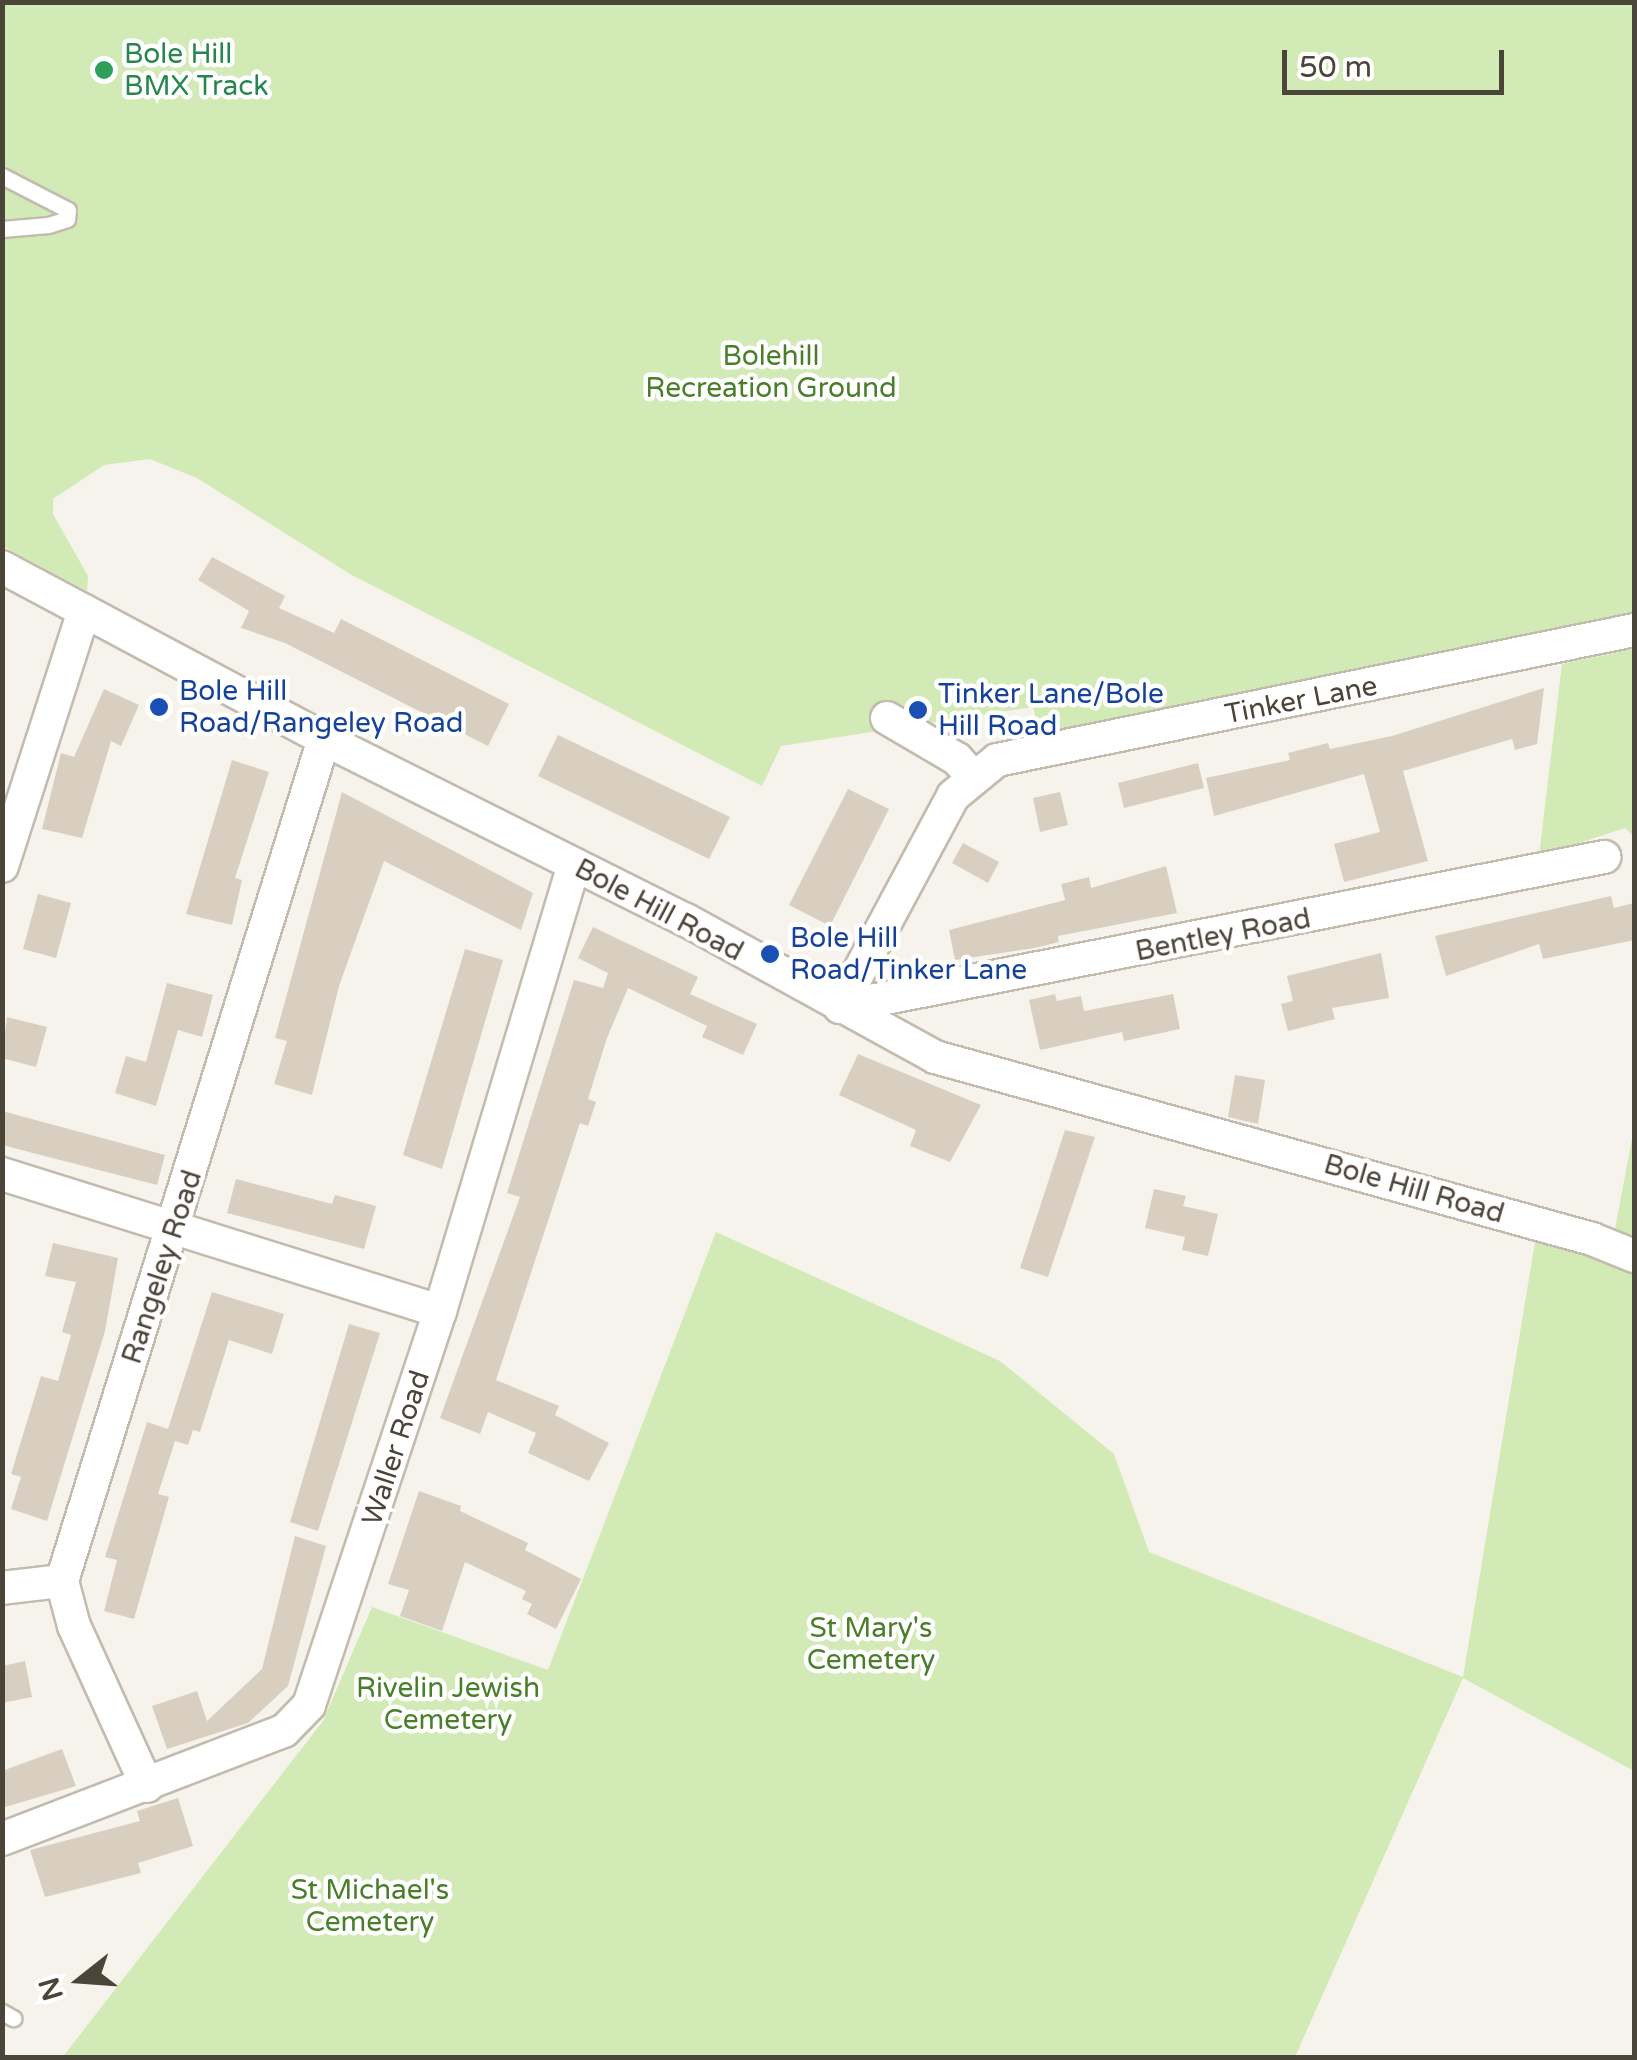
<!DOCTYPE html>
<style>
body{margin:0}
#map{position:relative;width:1637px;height:2060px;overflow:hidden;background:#f6f3ec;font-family:"Varela Round",sans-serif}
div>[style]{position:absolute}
.green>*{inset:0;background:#d2eab5}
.building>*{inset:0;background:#d8cfc1}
.roads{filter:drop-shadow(2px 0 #c2bbae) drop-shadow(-2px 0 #c2bbae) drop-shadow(0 2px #c2bbae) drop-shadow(0 -2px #c2bbae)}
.lane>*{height:15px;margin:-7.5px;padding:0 7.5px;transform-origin:7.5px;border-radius:7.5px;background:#fff}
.street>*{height:32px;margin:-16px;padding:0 16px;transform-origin:16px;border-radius:16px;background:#fff}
.dots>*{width:28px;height:28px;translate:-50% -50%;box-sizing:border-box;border:5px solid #fff;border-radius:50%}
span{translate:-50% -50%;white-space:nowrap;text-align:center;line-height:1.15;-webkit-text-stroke:9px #fff;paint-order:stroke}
.leisure-label{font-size:28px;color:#27864d}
.left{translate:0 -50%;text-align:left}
.park-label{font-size:28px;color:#4a7f2a}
.transit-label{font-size:28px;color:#164399}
.street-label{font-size:28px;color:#4b4439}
.frame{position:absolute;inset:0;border:5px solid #4b4439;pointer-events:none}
.north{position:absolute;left:30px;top:1930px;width:100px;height:100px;-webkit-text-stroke:8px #fff;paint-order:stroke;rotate:253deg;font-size:28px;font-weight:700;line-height:40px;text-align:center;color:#4b4439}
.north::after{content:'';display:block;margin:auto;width:35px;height:45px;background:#4b4439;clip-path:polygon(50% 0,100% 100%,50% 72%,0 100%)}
.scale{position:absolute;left:1282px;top:50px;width:222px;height:45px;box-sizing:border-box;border:5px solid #4b4439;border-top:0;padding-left:12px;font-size:30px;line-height:35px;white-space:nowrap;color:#4b4439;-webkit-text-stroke:8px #fff;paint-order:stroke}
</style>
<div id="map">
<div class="green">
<i style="clip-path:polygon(2px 3px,1634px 3px,1634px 616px,1040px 736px,1033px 707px,781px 746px,762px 786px,350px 574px,197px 478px,150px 459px,104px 465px,53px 499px,53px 514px,88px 576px,87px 591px,3px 546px)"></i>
<i style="clip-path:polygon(1634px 649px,1634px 837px,1625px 828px,1539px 856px,1562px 664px)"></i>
<i style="clip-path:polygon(1634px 1128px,1634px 1771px,1463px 1678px,1295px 2057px,62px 2058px,323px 1721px,372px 1607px,548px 1670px,716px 1232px,1000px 1361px,1114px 1454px,1149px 1552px,1463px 1677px,1538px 1224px,1592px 1239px,1615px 1229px)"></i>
</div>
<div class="building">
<i style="clip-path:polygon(212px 557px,285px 596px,279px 608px,334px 633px,341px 619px,509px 704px,488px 746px,285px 643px,241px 628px,249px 611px,198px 580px)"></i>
<i style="clip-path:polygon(1544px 688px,1537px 744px,1515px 750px,1512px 739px,1403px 771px,1428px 861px,1344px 882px,1334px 844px,1380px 832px,1364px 774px,1214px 816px,1206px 778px,1290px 760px,1288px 753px,1328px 743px,1330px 749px,1392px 736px)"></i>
<i style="clip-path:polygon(104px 689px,139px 705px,121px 746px,111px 741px,82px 838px,42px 829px,61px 753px,74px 757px)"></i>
<i style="clip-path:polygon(558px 735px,730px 817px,709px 859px,538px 776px)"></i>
<i style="clip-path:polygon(232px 760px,269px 772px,235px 878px,242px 880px,232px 925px,186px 914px)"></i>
<i style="clip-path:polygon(1198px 763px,1204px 788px,1124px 808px,1118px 783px)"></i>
<i style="clip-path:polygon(848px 789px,889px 809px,830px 926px,789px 905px)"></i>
<i style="clip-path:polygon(342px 792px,533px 893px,521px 930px,384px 861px,339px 986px,312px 1095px,274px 1084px,287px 1041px,275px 1038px)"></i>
<i style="clip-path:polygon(1060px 792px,1068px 825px,1040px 832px,1033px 798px)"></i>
<i style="clip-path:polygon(963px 843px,999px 862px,988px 883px,952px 863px)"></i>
<i style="clip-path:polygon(1166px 866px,1177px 913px,1058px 936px,1059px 942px,1035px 948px,955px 960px,949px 930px,1065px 900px,1061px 884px,1089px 877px,1091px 888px)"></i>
<i style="clip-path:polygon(38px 894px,71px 903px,56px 958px,23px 949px)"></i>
<i style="clip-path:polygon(1611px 896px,1614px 908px,1634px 903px,1634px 940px,1543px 959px,1539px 944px,1446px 976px,1435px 936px)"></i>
<i style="clip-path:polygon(593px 927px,698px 977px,690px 994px,757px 1024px,743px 1055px,702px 1037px,707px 1026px,628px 988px,607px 1038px,588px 1099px,596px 1102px,588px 1126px,580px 1123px,496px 1380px,559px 1406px,555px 1415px,609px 1443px,589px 1481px,528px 1453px,536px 1433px,488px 1412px,480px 1434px,440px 1418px,520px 1197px,507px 1193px,574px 980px,603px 988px,608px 973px,578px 958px)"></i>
<i style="clip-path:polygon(465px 949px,503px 960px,442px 1169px,403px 1155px)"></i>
<i style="clip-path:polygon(1381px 953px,1389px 998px,1332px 1008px,1335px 1019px,1288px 1031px,1281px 1004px,1293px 1001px,1287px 976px)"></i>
<i style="clip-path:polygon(167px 983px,213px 995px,202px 1037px,178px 1030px,156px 1106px,115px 1093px,126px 1056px,146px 1062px)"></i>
<i style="clip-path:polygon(1055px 994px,1057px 1001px,1081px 996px,1084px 1011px,1173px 994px,1180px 1029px,1124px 1041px,1122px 1032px,1040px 1050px,1029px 1000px)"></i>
<i style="clip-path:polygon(7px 1017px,47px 1027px,36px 1067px,2px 1058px)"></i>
<i style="clip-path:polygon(858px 1054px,981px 1105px,950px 1162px,910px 1146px,916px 1130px,839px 1095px)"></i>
<i style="clip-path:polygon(1235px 1075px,1265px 1080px,1258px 1124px,1228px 1117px)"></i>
<i style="clip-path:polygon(2px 1111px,165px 1155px,157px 1185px,2px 1145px)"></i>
<i style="clip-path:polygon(1065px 1130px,1095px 1137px,1048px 1277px,1020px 1268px)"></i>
<i style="clip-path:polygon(236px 1179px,332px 1204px,335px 1195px,376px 1206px,364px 1249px,227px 1213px)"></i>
<i style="clip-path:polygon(1154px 1189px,1186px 1196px,1183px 1206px,1218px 1214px,1208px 1256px,1182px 1250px,1185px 1237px,1145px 1228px)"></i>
<i style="clip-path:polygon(53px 1243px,118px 1258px,105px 1331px,47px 1521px,11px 1509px,21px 1477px,11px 1474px,41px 1376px,58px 1381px,71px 1335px,62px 1332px,76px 1282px,45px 1276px)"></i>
<i style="clip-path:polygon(212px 1292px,284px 1314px,272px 1354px,229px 1340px,200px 1432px,193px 1430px,188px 1445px,175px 1441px,158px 1494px,169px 1497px,134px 1619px,104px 1611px,117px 1560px,105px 1557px,147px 1422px,168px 1429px)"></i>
<i style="clip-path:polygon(349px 1324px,380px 1333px,318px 1531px,290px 1522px)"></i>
<i style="clip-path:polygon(419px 1491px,461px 1506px,460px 1511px,528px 1543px,525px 1550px,581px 1579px,556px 1629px,527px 1614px,532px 1604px,522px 1599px,526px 1591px,465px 1562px,442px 1631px,400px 1616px,409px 1590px,388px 1584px)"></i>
<i style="clip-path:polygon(295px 1536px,326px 1546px,288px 1686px,248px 1723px,167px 1749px,152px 1706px,197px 1691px,207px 1721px,262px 1669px)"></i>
<i style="clip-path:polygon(25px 1661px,32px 1697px,2px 1703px,2px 1666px)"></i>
<i style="clip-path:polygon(62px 1749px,76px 1786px,2px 1808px,2px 1771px)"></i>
<i style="clip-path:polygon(178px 1798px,193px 1846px,138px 1863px,141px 1873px,45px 1897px,30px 1850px,140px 1821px,137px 1811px)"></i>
</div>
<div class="roads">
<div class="lane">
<i style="left:2px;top:176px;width:74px;rotate:27.3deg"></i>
<i style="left:68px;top:210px;width:9px;rotate:96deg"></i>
<i style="left:67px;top:219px;width:20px;rotate:162deg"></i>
<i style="left:48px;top:225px;width:46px;rotate:175deg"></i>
<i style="left:2px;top:2012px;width:13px;rotate:29deg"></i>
</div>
<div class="street">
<i style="left:2px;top:567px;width:365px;rotate:28.1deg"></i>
<i style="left:324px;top:739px;width:405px;rotate:26.6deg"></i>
<i style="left:686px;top:920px;width:284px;rotate:28.8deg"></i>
<i style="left:935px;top:1057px;width:682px;rotate:15.48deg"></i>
<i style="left:1592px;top:1239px;width:45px;rotate:22deg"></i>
<i style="left:887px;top:718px;width:81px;rotate:30.4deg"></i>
<i style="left:957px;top:759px;width:21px;rotate:49deg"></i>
<i style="left:2px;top:866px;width:268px;rotate:-72.2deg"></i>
<i style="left:840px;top:1007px;width:239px;rotate:-61.8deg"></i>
<i style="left:953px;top:796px;width:57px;rotate:-39.3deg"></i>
<i style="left:997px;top:760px;width:650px;rotate:-11.53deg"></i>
<i style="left:840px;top:1007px;width:779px;rotate:-11.11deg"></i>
<i style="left:2px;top:1174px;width:459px;rotate:17.4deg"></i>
<i style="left:2px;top:1588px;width:60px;rotate:-6.7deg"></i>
<i style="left:147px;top:1786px;width:176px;rotate:-114.5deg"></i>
<i style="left:74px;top:1626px;width:47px;rotate:-104.9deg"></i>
<i style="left:62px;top:1581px;width:882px;rotate:-72.72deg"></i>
<i style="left:2px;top:1839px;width:302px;rotate:-21deg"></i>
<i style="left:284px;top:1731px;width:36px;rotate:-46deg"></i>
<i style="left:309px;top:1705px;width:415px;rotate:-71.6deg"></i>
<i style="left:440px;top:1311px;width:466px;rotate:-73.3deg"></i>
</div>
</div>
<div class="dots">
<i style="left:104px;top:70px;background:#2e9e5b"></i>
<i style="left:159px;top:707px;background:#1a4fb4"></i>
<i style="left:918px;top:710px;background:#1a4fb4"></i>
<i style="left:770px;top:954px;background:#1a4fb4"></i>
</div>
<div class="leisure-label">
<span class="left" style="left:124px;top:70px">Bole Hill<br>BMX Track</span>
</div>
<div class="park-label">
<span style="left:771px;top:372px">Bolehill<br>Recreation Ground</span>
<span style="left:871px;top:1644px">St Mary's<br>Cemetery</span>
<span style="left:448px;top:1704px">Rivelin Jewish<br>Cemetery</span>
<span style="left:370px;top:1906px">St Michael's<br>Cemetery</span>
</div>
<div class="transit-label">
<span class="left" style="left:179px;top:707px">Bole Hill<br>Road/Rangeley Road</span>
<span class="left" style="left:938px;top:710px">Tinker Lane/Bole<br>Hill Road</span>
<span class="left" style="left:790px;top:954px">Bole Hill<br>Road/Tinker Lane</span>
</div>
<div class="street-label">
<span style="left:1301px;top:700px;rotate:-11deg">Tinker Lane</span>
<span style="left:659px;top:910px;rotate:28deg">Bole Hill Road</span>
<span style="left:1223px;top:935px;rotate:-11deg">Bentley Road</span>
<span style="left:1414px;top:1189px;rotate:16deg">Bole Hill Road</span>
<span style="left:162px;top:1267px;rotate:-72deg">Rangeley Road</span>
<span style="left:396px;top:1448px;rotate:-72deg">Waller Road</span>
</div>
<div class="frame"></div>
<div class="north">N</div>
<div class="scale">50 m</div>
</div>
